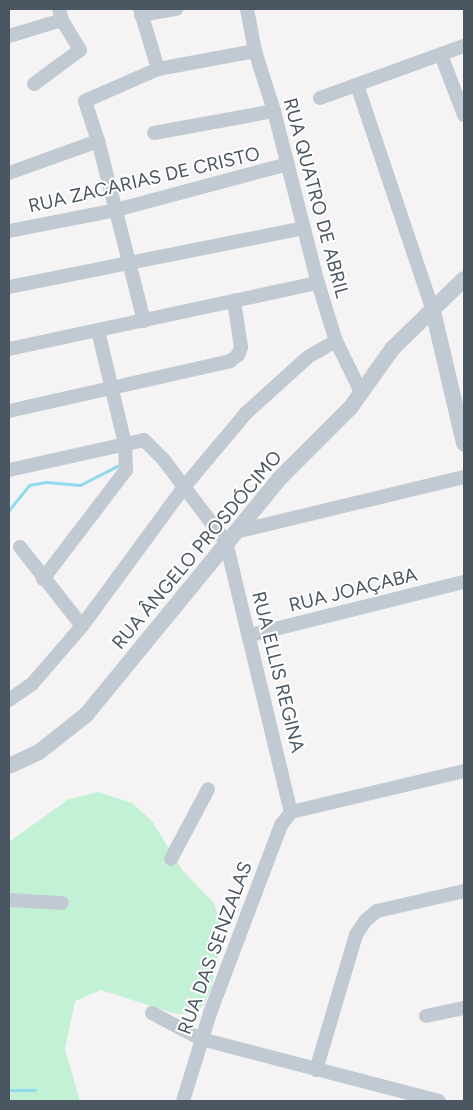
<!DOCTYPE html>
<meta charset="utf-8">
<style>
body{margin:0}
#map{position:relative;width:473px;height:1110px;overflow:hidden;background:#f5f3f3;font-family:Figtree,sans-serif}
div>[style]{position:absolute}
.green>*{inset:0;background:#c3f1d5}
.stream>*{height:3px;margin:-1.5px;padding:0 1.5px;transform-origin:1.5px;border-radius:1.5px;background:#90daee}
.minor>*{height:14px;margin:-7px;padding:0 7px;transform-origin:7px;border-radius:7px;background:#c1cad2}
.tertiary>*{height:16px;margin:-8px;padding:0 8px;transform-origin:8px;border-radius:8px;background:#c1cad2}
span{translate:-50% -50%;white-space:nowrap;text-align:center;line-height:1.15;-webkit-text-stroke:4px #fff;paint-order:stroke}
.street-label{font-size:19px;color:#4a5661}
.frame{position:absolute;inset:0;border:10px solid #4a5661;pointer-events:none}
</style>
<div id="map">
<div class="green">
<i style="clip-path:polygon(98px 792px,132px 803px,152px 821px,182px 870px,214px 903px,222px 930px,211px 990px,203px 1006px,192px 1013px,176px 1014px,101px 990px,75px 1001px,65px 1049px,80px 1101px,9px 1101px,9px 842px,69px 799px)"></i>
</div>
<div class="stream">
<i style="left:9px;top:510px;width:32px;rotate:-51deg"></i>
<i style="left:29px;top:485px;width:17px;rotate:-10deg"></i>
<i style="left:46px;top:482px;width:34px;rotate:5deg"></i>
<i style="left:80px;top:485px;width:42px;rotate:-27.2deg"></i>
<i style="left:9px;top:1090px;width:26px"></i>
</div>
<div class="minor">
<i style="left:140px;top:9px;width:63px;rotate:73.3deg"></i>
<i style="left:247px;top:9px;width:43px;rotate:79.2deg"></i>
<i style="left:255px;top:51px;width:63px;rotate:72.4deg"></i>
<i style="left:274px;top:111px;width:178px;rotate:75.7deg"></i>
<i style="left:318px;top:283px;width:61px;rotate:72.8deg"></i>
<i style="left:336px;top:341px;width:57px;rotate:63.9deg"></i>
<i style="left:141px;top:15px;width:36px;rotate:-10deg"></i>
<i style="left:9px;top:36px;width:55px;rotate:-16.8deg"></i>
<i style="left:441px;top:55px;width:64px;rotate:69deg"></i>
<i style="left:34px;top:84px;width:57px;rotate:-36.5deg"></i>
<i style="left:80px;top:50px;width:35px;rotate:-121deg"></i>
<i style="left:62px;top:20px;width:11px;rotate:-105deg"></i>
<i style="left:357px;top:85px;width:238px;rotate:71.4deg"></i>
<i style="left:320px;top:98px;width:153px;rotate:-19.9deg"></i>
<i style="left:154px;top:133px;width:122px;rotate:-10.4deg"></i>
<i style="left:9px;top:173px;width:95px;rotate:-19.8deg"></i>
<i style="left:9px;top:231px;width:109px;rotate:-11.1deg"></i>
<i style="left:116px;top:210px;width:178px;rotate:-15deg"></i>
<i style="left:9px;top:287px;width:300px;rotate:-11.3deg"></i>
<i style="left:144px;top:321px;width:186px;rotate:-104.3deg"></i>
<i style="left:98px;top:141px;width:42px;rotate:-108deg"></i>
<i style="left:85px;top:101px;width:80px;rotate:-23.7deg"></i>
<i style="left:158px;top:69px;width:99px;rotate:-10.5deg"></i>
<i style="left:9px;top:349px;width:316px;rotate:-12.1deg"></i>
<i style="left:9px;top:411px;width:227px;rotate:-12.7deg"></i>
<i style="left:230px;top:361px;width:10px;rotate:-37deg"></i>
<i style="left:238px;top:355px;width:9px;rotate:-69deg"></i>
<i style="left:241px;top:347px;width:47px;rotate:-98.7deg"></i>
<i style="left:9px;top:470px;width:138px;rotate:-12.5deg"></i>
<i style="left:144px;top:440px;width:27px;rotate:45deg"></i>
<i style="left:163px;top:459px;width:104px;rotate:52.8deg"></i>
<i style="left:226px;top:542px;width:278px;rotate:76.5deg"></i>
<i style="left:235px;top:532px;width:236px;rotate:-13.5deg"></i>
<i style="left:20px;top:547px;width:100px;rotate:51.9deg"></i>
<i style="left:43px;top:579px;width:137px;rotate:-52.7deg"></i>
<i style="left:126px;top:470px;width:26px;rotate:-92deg"></i>
<i style="left:125px;top:444px;width:116px;rotate:-103.4deg"></i>
<i style="left:251px;top:635px;width:219px;rotate:-14deg"></i>
<i style="left:9px;top:700px;width:28px;rotate:-35deg"></i>
<i style="left:32px;top:684px;width:77px;rotate:-49.2deg"></i>
<i style="left:82px;top:626px;width:172px;rotate:-53.7deg"></i>
<i style="left:184px;top:487px;width:97px;rotate:-50deg"></i>
<i style="left:246px;top:413px;width:84px;rotate:-42.1deg"></i>
<i style="left:308px;top:357px;width:32px;rotate:-30deg"></i>
<i style="left:291px;top:812px;width:178px;rotate:-13.3deg"></i>
<i style="left:171px;top:859px;width:79px;rotate:-62.1deg"></i>
<i style="left:9px;top:900px;width:53px;rotate:3.2deg"></i>
<i style="left:152px;top:1013px;width:55px;rotate:28deg"></i>
<i style="left:201px;top:1039px;width:246px;rotate:14.6deg"></i>
<i style="left:426px;top:1016px;width:39px;rotate:-12deg"></i>
<i style="left:316px;top:1070px;width:141px;rotate:-73.5deg"></i>
<i style="left:356px;top:935px;width:17px;rotate:-57deg"></i>
<i style="left:365px;top:921px;width:16px;rotate:-40deg"></i>
<i style="left:377px;top:911px;width:89px;rotate:-12.9deg"></i>
<i style="left:183px;top:1101px;width:92px;rotate:-72.9deg"></i>
<i style="left:210px;top:1013px;width:201px;rotate:-69.3deg"></i>
<i style="left:281px;top:825px;width:16px;rotate:-52deg"></i>
</div>
<div class="tertiary">
<i style="left:433px;top:311px;width:136px;rotate:76.8deg"></i>
<i style="left:9px;top:766px;width:33px;rotate:-25deg"></i>
<i style="left:39px;top:752px;width:60px;rotate:-38.2deg"></i>
<i style="left:86px;top:715px;width:306px;rotate:-50.7deg"></i>
<i style="left:280px;top:478px;width:100px;rotate:-45deg"></i>
<i style="left:351px;top:407px;width:71px;rotate:-54.7deg"></i>
<i style="left:392px;top:349px;width:100px;rotate:-44.2deg"></i>
</div>
<div class="street-label">
<span style="left:144px;top:180px;rotate:-13deg">RUA ZACARIAS DE CRISTO</span>
<span style="left:316px;top:198px;rotate:75deg">RUA QUATRO DE ABRIL</span>
<span style="left:197px;top:550px;rotate:-50deg">RUA ÂNGELO PROSDÓCIMO</span>
<span style="left:353px;top:590px;rotate:-14deg">RUA JOAÇABA</span>
<span style="left:278px;top:672px;rotate:76deg">RUA ELLIS REGINA</span>
<span style="left:215px;top:948px;rotate:-70deg">RUA DAS SENZALAS</span>
</div>
<div class="frame"></div>
</div>
